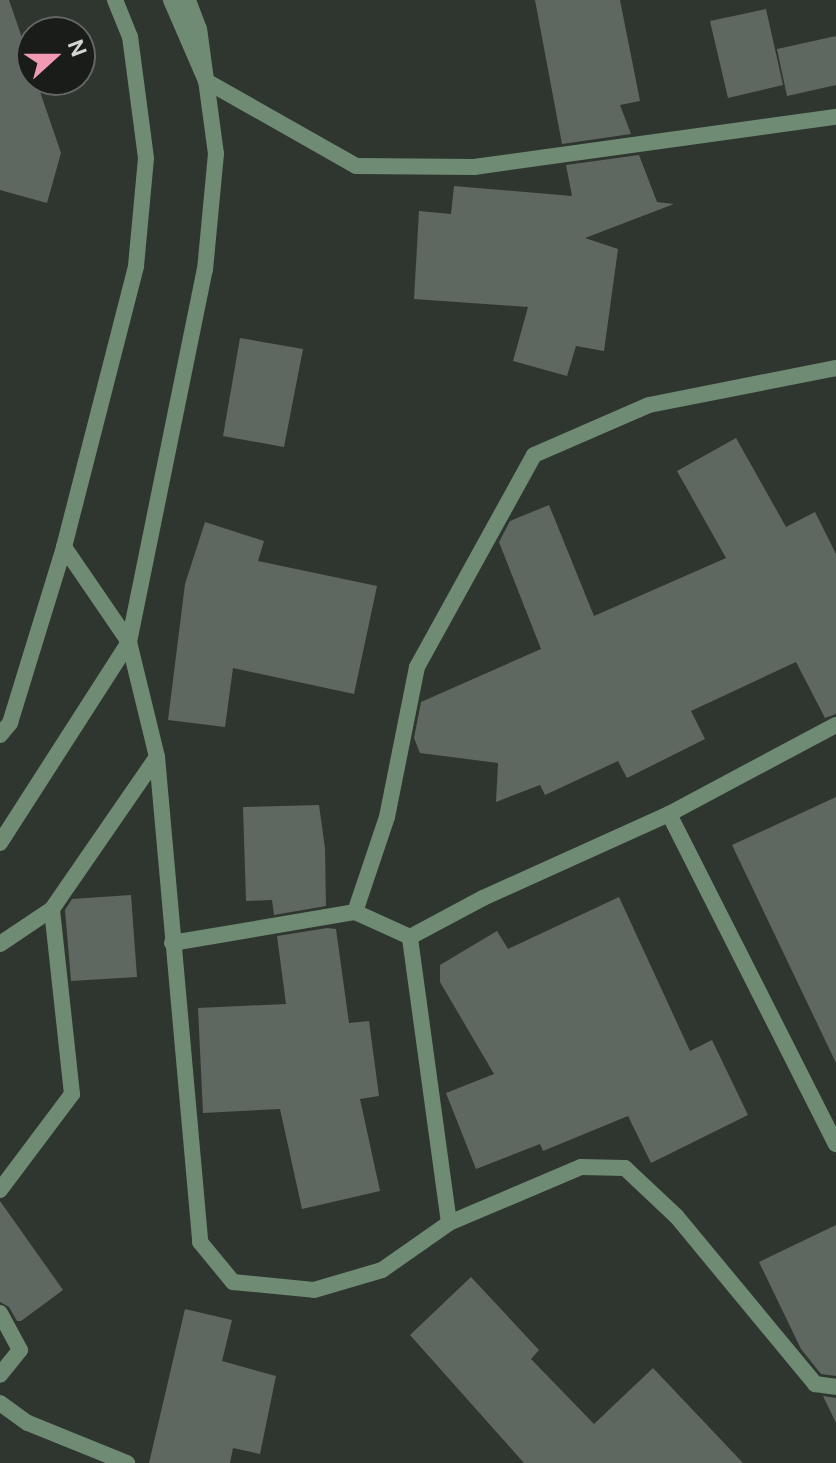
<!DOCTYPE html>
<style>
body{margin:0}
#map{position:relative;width:836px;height:1463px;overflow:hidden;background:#2e362f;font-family:"DM Sans",sans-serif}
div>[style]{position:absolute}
.building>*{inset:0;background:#5f6860}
.minor>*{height:16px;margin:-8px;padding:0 8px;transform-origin:8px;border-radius:8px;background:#6f8b74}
.tertiary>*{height:16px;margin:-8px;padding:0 8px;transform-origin:8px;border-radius:8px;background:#6f8b74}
span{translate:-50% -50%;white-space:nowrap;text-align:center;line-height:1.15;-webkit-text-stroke:6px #191c19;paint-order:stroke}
.north{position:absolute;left:16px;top:16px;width:80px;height:80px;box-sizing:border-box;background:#191c19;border:2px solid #636663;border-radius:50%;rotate:69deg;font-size:22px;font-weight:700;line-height:32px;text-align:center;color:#d1d6d2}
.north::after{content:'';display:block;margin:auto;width:28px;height:36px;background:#f19ab4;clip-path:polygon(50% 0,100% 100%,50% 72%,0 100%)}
</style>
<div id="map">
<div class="building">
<i style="clip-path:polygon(0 0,9px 0,32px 67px,32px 80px,36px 80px,61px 153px,47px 203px,0 190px)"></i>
<i style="clip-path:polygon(535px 0,620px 0,640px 101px,620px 105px,631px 134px,562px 144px)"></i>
<i style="clip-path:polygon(766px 9px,783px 85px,728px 98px,710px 21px)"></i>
<i style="clip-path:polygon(836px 36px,836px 85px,787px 96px,777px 49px)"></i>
<i style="clip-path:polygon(639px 155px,657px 202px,674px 204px,585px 238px,618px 249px,604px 351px,576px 346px,567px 376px,513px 361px,528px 307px,414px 299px,419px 211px,451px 214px,454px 186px,572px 196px,566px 165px)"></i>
<i style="clip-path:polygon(240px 338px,303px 349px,284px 447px,223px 436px)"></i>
<i style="clip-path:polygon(736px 438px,786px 527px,815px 512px,836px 554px,836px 714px,825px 718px,796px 662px,691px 711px,705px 739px,627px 778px,618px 761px,545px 795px,540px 785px,496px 802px,498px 763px,420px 753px,414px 738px,421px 702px,541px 649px,499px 542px,510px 521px,549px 505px,594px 616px,726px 558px,677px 471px)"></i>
<i style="clip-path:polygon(205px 522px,264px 541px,258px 561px,377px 586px,354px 694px,233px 668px,225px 727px,168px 720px,185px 584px)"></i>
<i style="clip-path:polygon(836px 797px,836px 1063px,732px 845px)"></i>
<i style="clip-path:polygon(319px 805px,325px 848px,326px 906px,274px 915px,272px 900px,246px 901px,243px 807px)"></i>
<i style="clip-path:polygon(131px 895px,137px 977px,71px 981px,65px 910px,72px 899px)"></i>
<i style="clip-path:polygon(619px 897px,690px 1051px,712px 1040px,748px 1115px,651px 1163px,628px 1116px,543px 1151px,540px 1144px,476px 1169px,446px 1093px,494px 1074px,440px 982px,440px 965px,497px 931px,508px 949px)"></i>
<i style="clip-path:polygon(327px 928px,336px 929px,349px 1023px,369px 1021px,379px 1096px,360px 1099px,380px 1191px,302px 1209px,280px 1109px,203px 1113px,198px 1008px,286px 1004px,277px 936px)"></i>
<i style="clip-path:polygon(0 1201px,63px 1290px,21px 1321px,17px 1321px,9px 1307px,0 1302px)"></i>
<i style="clip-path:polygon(836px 1225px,836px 1376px,821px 1374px,801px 1349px,759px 1262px)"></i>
<i style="clip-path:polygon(471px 1277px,539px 1350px,531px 1359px,594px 1424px,653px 1368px,743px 1463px,524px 1463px,410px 1335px)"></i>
<i style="clip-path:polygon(185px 1309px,232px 1320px,222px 1361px,276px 1376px,260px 1454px,233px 1448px,230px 1463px,149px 1463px)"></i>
<i style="clip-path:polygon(823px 1396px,836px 1398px,836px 1423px)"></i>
</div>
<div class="minor">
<i style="left:171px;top:0;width:88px;rotate:66.6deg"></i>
<i style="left:206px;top:81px;width:172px;rotate:29.5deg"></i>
<i style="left:356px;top:166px;width:118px;rotate:0.5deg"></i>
<i style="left:474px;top:167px;width:365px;rotate:-7.9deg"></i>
<i style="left:64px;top:547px;width:115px;rotate:55.6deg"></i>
<i style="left:129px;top:642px;width:118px;rotate:76.3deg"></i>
<i style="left:157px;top:757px;width:487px;rotate:84.9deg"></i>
<i style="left:200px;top:1242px;width:52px;rotate:50.5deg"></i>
<i style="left:233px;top:1282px;width:81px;rotate:5.6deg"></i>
<i style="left:314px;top:1290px;width:71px;rotate:-16.4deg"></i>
<i style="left:382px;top:1270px;width:82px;rotate:-35deg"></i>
<i style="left:449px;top:1223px;width:143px;rotate:-23deg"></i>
<i style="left:581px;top:1167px;width:44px;rotate:1.3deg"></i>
<i style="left:625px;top:1168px;width:71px;rotate:43.3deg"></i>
<i style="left:677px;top:1217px;width:217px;rotate:50.4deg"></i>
<i style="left:815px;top:1384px;width:21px;rotate:8deg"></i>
<i style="left:669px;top:814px;width:370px;rotate:63.2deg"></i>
<i style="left:355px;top:912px;width:100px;rotate:-71.4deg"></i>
<i style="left:387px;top:817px;width:153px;rotate:-78.7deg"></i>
<i style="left:417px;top:667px;width:242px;rotate:-61.1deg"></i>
<i style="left:534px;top:455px;width:125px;rotate:-23.5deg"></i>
<i style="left:649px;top:405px;width:191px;rotate:-11.2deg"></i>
<i style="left:172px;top:943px;width:186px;rotate:-9.6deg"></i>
<i style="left:355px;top:912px;width:60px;rotate:24.4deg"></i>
<i style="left:0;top:944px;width:63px;rotate:-33.9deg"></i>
<i style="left:52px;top:909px;width:185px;rotate:-55.4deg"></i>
<i style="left:0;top:1190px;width:120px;rotate:-53.1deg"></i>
<i style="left:72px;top:1094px;width:186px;rotate:-96.2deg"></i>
<i style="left:449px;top:1223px;width:289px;rotate:-97.8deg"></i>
<i style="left:410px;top:937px;width:83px;rotate:-28.1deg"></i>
<i style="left:483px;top:898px;width:204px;rotate:-24.3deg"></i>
<i style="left:669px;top:814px;width:189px;rotate:-28.1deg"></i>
<i style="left:0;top:1313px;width:42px;rotate:61.6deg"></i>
<i style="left:20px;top:1350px;width:32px;rotate:129deg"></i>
<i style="left:0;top:1403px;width:34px;rotate:36deg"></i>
<i style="left:28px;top:1423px;width:107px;rotate:22deg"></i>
</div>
<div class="tertiary">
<i style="left:0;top:735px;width:16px;rotate:-50deg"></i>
<i style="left:10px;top:723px;width:184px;rotate:-72.9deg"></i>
<i style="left:64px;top:547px;width:290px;rotate:-75.6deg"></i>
<i style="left:136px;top:266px;width:108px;rotate:-84.7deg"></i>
<i style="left:146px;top:158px;width:122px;rotate:-97.5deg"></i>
<i style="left:130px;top:37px;width:40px;rotate:-112deg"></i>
<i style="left:0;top:843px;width:239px;rotate:-57.3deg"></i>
<i style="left:129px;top:642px;width:380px;rotate:-78.5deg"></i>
<i style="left:205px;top:270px;width:117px;rotate:-84.6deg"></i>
<i style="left:216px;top:154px;width:126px;rotate:-97.7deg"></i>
<i style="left:199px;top:29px;width:31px;rotate:-111deg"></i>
</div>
<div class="north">N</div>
</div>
